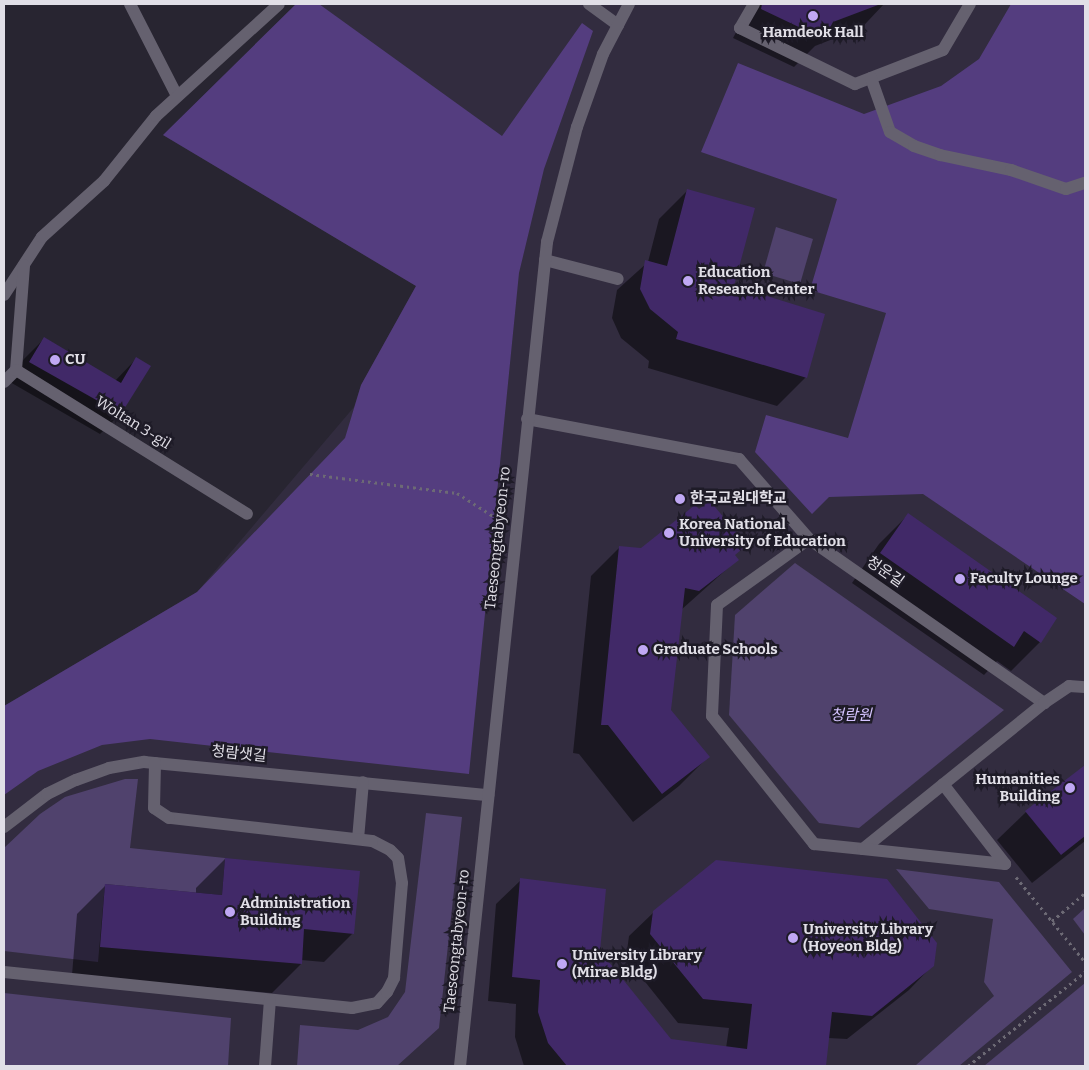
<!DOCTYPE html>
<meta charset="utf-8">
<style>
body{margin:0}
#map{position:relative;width:1089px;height:1070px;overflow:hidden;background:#282531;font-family:Bitter,"Noto Sans KR",serif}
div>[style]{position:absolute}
.built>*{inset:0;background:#322c3f}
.green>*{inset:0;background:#50426d}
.forest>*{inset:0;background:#543d7f}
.shadow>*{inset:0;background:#0007}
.building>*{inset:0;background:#412968}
.path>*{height:3px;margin-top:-1.5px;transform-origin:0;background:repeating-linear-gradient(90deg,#6d6a75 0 2.5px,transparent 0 6.5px)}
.minor>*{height:12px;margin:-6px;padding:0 6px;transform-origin:6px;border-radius:6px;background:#65616f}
.dots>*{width:14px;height:14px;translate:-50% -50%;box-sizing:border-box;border:2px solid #1e1b27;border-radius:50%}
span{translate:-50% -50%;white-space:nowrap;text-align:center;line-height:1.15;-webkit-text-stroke:5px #1e1b27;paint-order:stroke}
.poi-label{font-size:15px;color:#e1dfe7;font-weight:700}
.left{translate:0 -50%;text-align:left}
.right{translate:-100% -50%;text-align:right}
.street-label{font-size:15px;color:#e1dfe7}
.park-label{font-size:15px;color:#d5c4ff;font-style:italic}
.frame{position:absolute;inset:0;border:5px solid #e1dfe7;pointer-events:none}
</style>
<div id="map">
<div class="built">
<i style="clip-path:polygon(296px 4px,1085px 4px,1085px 1066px,4px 1066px,4px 706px,197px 592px,354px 407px,361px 385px,416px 286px,163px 135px)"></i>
</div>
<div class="green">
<i style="clip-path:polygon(776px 227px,813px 239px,800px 284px,763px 273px)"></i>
<i style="clip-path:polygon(795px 563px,1004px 710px,859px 828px,819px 823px,729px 715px,735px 615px)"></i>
<i style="clip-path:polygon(125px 779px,138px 779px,130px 848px,225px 858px,222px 895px,105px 884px,98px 962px,4px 951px,4px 848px,40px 814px,65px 797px)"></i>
<i style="clip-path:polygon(426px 813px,462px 817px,439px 1028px,397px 1066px,297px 1066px,300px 1025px,358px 1030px,388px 1017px,405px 992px)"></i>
<i style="clip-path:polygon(896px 869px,999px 882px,1072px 972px,959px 1066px,916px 1065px,994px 996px,984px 982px,993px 919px,929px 909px)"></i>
<i style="clip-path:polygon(1085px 908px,1085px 935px,1073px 919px)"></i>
<i style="clip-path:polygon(1085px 983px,1085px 1066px,984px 1066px)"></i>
<i style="clip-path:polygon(4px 993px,231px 1018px,228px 1066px,4px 1066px)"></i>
</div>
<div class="forest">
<i style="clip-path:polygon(296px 4px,319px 4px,502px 136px,582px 23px,593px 31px,544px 169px,519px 273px,469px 774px,150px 739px,102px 745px,38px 771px,4px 795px,4px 706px,197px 592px,345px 438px,361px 385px,416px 286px,163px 135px)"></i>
<i style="clip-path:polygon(1011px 4px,1085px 4px,1085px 604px,923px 494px,829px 497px,812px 514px,755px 452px,766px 415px,848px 438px,886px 313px,810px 290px,837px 199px,701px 152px,738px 63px,864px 114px,941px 86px,979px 59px)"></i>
</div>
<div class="shadow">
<i style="clip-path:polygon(751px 4px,884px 4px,852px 38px,843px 35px,815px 46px,794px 67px,733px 38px)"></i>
<i style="clip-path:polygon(688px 190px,732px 287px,806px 377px,777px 406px,648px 368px,649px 361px,621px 338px,612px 318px,617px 290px,648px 262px,659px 219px)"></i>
<i style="clip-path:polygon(45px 338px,115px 381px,136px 359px,149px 366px,120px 414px,100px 434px,10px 382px,24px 359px)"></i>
<i style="clip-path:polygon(908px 515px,1040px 642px,1011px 671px,997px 661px,984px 675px,852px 583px,879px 544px)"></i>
<i style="clip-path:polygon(620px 547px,734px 556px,737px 560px,681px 610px,670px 710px,708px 757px,679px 786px,633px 822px,579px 754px,573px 753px,591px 576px)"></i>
<i style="clip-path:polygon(1085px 766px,1085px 841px,1032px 883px,997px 840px,1026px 812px)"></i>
<i style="clip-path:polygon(225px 859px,353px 933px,324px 962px,301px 960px,301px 964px,272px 993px,72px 975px,77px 914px,105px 886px,196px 894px,196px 888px)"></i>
<i style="clip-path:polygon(521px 880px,599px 951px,670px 1040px,726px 1048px,729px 1028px,678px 1023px,626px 958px,629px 936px,654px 912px,933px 965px,909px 990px,847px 1039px,828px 1038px,825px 1066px,524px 1066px,515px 1037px,516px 1004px,488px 1001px,496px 904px)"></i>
</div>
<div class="building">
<i style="clip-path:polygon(762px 4px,878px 4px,878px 5px,833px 22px,824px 39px,761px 9px)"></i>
<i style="clip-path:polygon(687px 189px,755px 208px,734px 286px,825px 314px,807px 378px,676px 339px,678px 332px,650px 309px,640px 289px,645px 260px,667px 266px)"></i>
<i style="clip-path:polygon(44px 337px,121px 383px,136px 357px,151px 366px,121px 414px,29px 362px)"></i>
<i style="clip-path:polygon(710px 501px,747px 545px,735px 555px,739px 560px,699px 591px,685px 588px,671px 710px,710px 757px,662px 794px,608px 725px,601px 725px,619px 546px,641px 548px,695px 505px,699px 509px)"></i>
<i style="clip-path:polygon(908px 513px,1057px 618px,1041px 643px,1024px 631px,1014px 647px,880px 553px)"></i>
<i style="clip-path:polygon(1085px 765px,1085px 836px,1061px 855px,1025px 811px)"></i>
<i style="clip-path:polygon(225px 858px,360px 871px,354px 934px,304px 929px,302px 964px,100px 947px,105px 884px,222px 895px)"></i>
<i style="clip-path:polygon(716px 860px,887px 879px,937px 943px,934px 966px,872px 1016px,832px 1012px,826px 1066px,567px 1066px,548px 1043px,538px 1012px,540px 980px,512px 977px,520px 878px,606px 889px,600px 951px,671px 1039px,747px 1049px,752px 1004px,703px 999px,650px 934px,653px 911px)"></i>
</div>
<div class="path">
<i style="left:310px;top:474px;width:148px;rotate:7.4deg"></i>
<i style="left:457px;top:493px;width:52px;rotate:32.5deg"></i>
<i style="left:1016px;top:877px;width:109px;rotate:50.9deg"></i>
<i style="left:1052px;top:921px;width:43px;rotate:-40.3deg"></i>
<i style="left:968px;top:1066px;width:150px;rotate:-38.8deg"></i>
</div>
<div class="minor">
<i style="left:130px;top:4px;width:103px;rotate:62.9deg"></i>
<i style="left:589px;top:4px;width:36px;rotate:36deg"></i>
<i style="left:754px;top:4px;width:28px;rotate:120deg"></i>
<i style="left:740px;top:28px;width:128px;rotate:26deg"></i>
<i style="left:855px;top:84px;width:94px;rotate:-21.1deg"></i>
<i style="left:943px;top:50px;width:53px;rotate:-59.6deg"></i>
<i style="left:871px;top:78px;width:57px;rotate:70.6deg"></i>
<i style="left:890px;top:132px;width:28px;rotate:30deg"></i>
<i style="left:914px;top:146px;width:28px;rotate:19deg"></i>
<i style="left:940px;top:155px;width:73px;rotate:11.9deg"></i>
<i style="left:1011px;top:170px;width:58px;rotate:19.1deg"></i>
<i style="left:1066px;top:189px;width:20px;rotate:-18deg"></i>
<i style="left:545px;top:260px;width:75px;rotate:14.6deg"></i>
<i style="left:4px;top:295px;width:69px;rotate:-56.8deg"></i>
<i style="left:42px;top:237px;width:84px;rotate:-42.1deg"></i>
<i style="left:104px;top:181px;width:83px;rotate:-51.3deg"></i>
<i style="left:156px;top:116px;width:166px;rotate:-42.3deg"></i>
<i style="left:16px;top:370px;width:105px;rotate:-85.6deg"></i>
<i style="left:4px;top:382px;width:17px;rotate:-45deg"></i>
<i style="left:16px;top:370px;width:272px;rotate:31.9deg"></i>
<i style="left:527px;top:419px;width:216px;rotate:10.7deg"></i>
<i style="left:739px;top:459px;width:106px;rotate:48.8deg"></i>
<i style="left:809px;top:539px;width:287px;rotate:34.9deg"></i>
<i style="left:809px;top:539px;width:113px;rotate:144.3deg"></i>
<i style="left:717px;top:605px;width:111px;rotate:92.6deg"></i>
<i style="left:712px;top:716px;width:164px;rotate:51.4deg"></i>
<i style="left:814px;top:844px;width:49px;rotate:5.8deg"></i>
<i style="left:863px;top:849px;width:233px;rotate:-38.9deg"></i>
<i style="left:1044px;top:703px;width:30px;rotate:-34deg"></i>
<i style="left:1069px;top:686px;width:16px;rotate:4deg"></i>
<i style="left:4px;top:827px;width:54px;rotate:-37.5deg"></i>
<i style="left:47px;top:794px;width:32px;rotate:-26deg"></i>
<i style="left:76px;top:780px;width:35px;rotate:-20deg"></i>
<i style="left:109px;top:768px;width:36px;rotate:-10deg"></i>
<i style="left:144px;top:762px;width:346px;rotate:5.5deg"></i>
<i style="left:358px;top:839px;width:57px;rotate:-85deg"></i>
<i style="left:863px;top:849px;width:143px;rotate:6deg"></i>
<i style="left:1005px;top:864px;width:101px;rotate:-127.8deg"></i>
<i style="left:4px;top:972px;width:350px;rotate:5.9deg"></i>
<i style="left:352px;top:1008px;width:25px;rotate:-11deg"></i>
<i style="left:377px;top:1003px;width:15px;rotate:-48deg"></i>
<i style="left:387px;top:992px;width:16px;rotate:-63deg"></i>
<i style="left:394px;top:978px;width:95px;rotate:-85.2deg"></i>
<i style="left:402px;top:883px;width:25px;rotate:-99deg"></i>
<i style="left:398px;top:858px;width:11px;rotate:-135deg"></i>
<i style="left:390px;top:850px;width:20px;rotate:-153deg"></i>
<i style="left:372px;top:841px;width:204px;rotate:-173.5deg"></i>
<i style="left:169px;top:818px;width:18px;rotate:-146deg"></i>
<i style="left:154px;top:808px;width:45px;rotate:-88.7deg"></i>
<i style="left:265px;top:1066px;width:66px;rotate:-85.7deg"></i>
<i style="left:460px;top:1066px;width:829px;rotate:-83.97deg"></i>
<i style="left:547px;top:242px;width:119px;rotate:-75.4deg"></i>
<i style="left:577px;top:127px;width:77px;rotate:-70.4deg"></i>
<i style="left:603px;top:54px;width:56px;rotate:-62.5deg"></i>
</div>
<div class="dots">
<i style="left:813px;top:16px;background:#c0a8f4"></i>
<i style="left:688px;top:281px;background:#c0a8f4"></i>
<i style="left:55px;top:360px;background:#c0a8f4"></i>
<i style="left:680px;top:499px;background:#c0a8f4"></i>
<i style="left:669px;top:533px;background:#c0a8f4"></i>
<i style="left:960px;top:579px;background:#c0a8f4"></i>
<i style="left:643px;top:650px;background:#c0a8f4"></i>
<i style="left:1070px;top:788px;background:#c0a8f4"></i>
<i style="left:230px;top:912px;background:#c0a8f4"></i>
<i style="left:793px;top:938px;background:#c0a8f4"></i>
<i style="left:562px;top:964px;background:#c0a8f4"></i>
</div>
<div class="poi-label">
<span style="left:813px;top:33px">Hamdeok Hall</span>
<span class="left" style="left:698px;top:281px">Education<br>Research Center</span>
<span class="left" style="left:65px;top:360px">CU</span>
<span class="left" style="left:690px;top:499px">한국교원대학교</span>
<span class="left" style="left:679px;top:533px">Korea National<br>University of Education</span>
<span class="left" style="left:970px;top:579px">Faculty Lounge</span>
<span class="left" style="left:653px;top:650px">Graduate Schools</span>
<span class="right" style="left:1060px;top:788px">Humanities<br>Building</span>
<span class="left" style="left:240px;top:912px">Administration<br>Building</span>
<span class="left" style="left:803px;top:938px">University Library<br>(Hoyeon Bldg)</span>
<span class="left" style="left:572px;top:964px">University Library<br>(Mirae Bldg)</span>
</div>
<div class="street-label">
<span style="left:133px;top:423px;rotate:32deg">Woltan 3-gil</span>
<span style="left:498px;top:538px;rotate:-84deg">Taeseongtabyeon-ro</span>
<span style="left:885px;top:572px;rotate:35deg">청운길</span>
<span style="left:239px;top:754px;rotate:6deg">청람샛길</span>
<span style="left:457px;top:941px;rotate:-84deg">Taeseongtabyeon-ro</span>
</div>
<div class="park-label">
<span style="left:851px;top:716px">청람원</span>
</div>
<div class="frame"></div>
</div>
